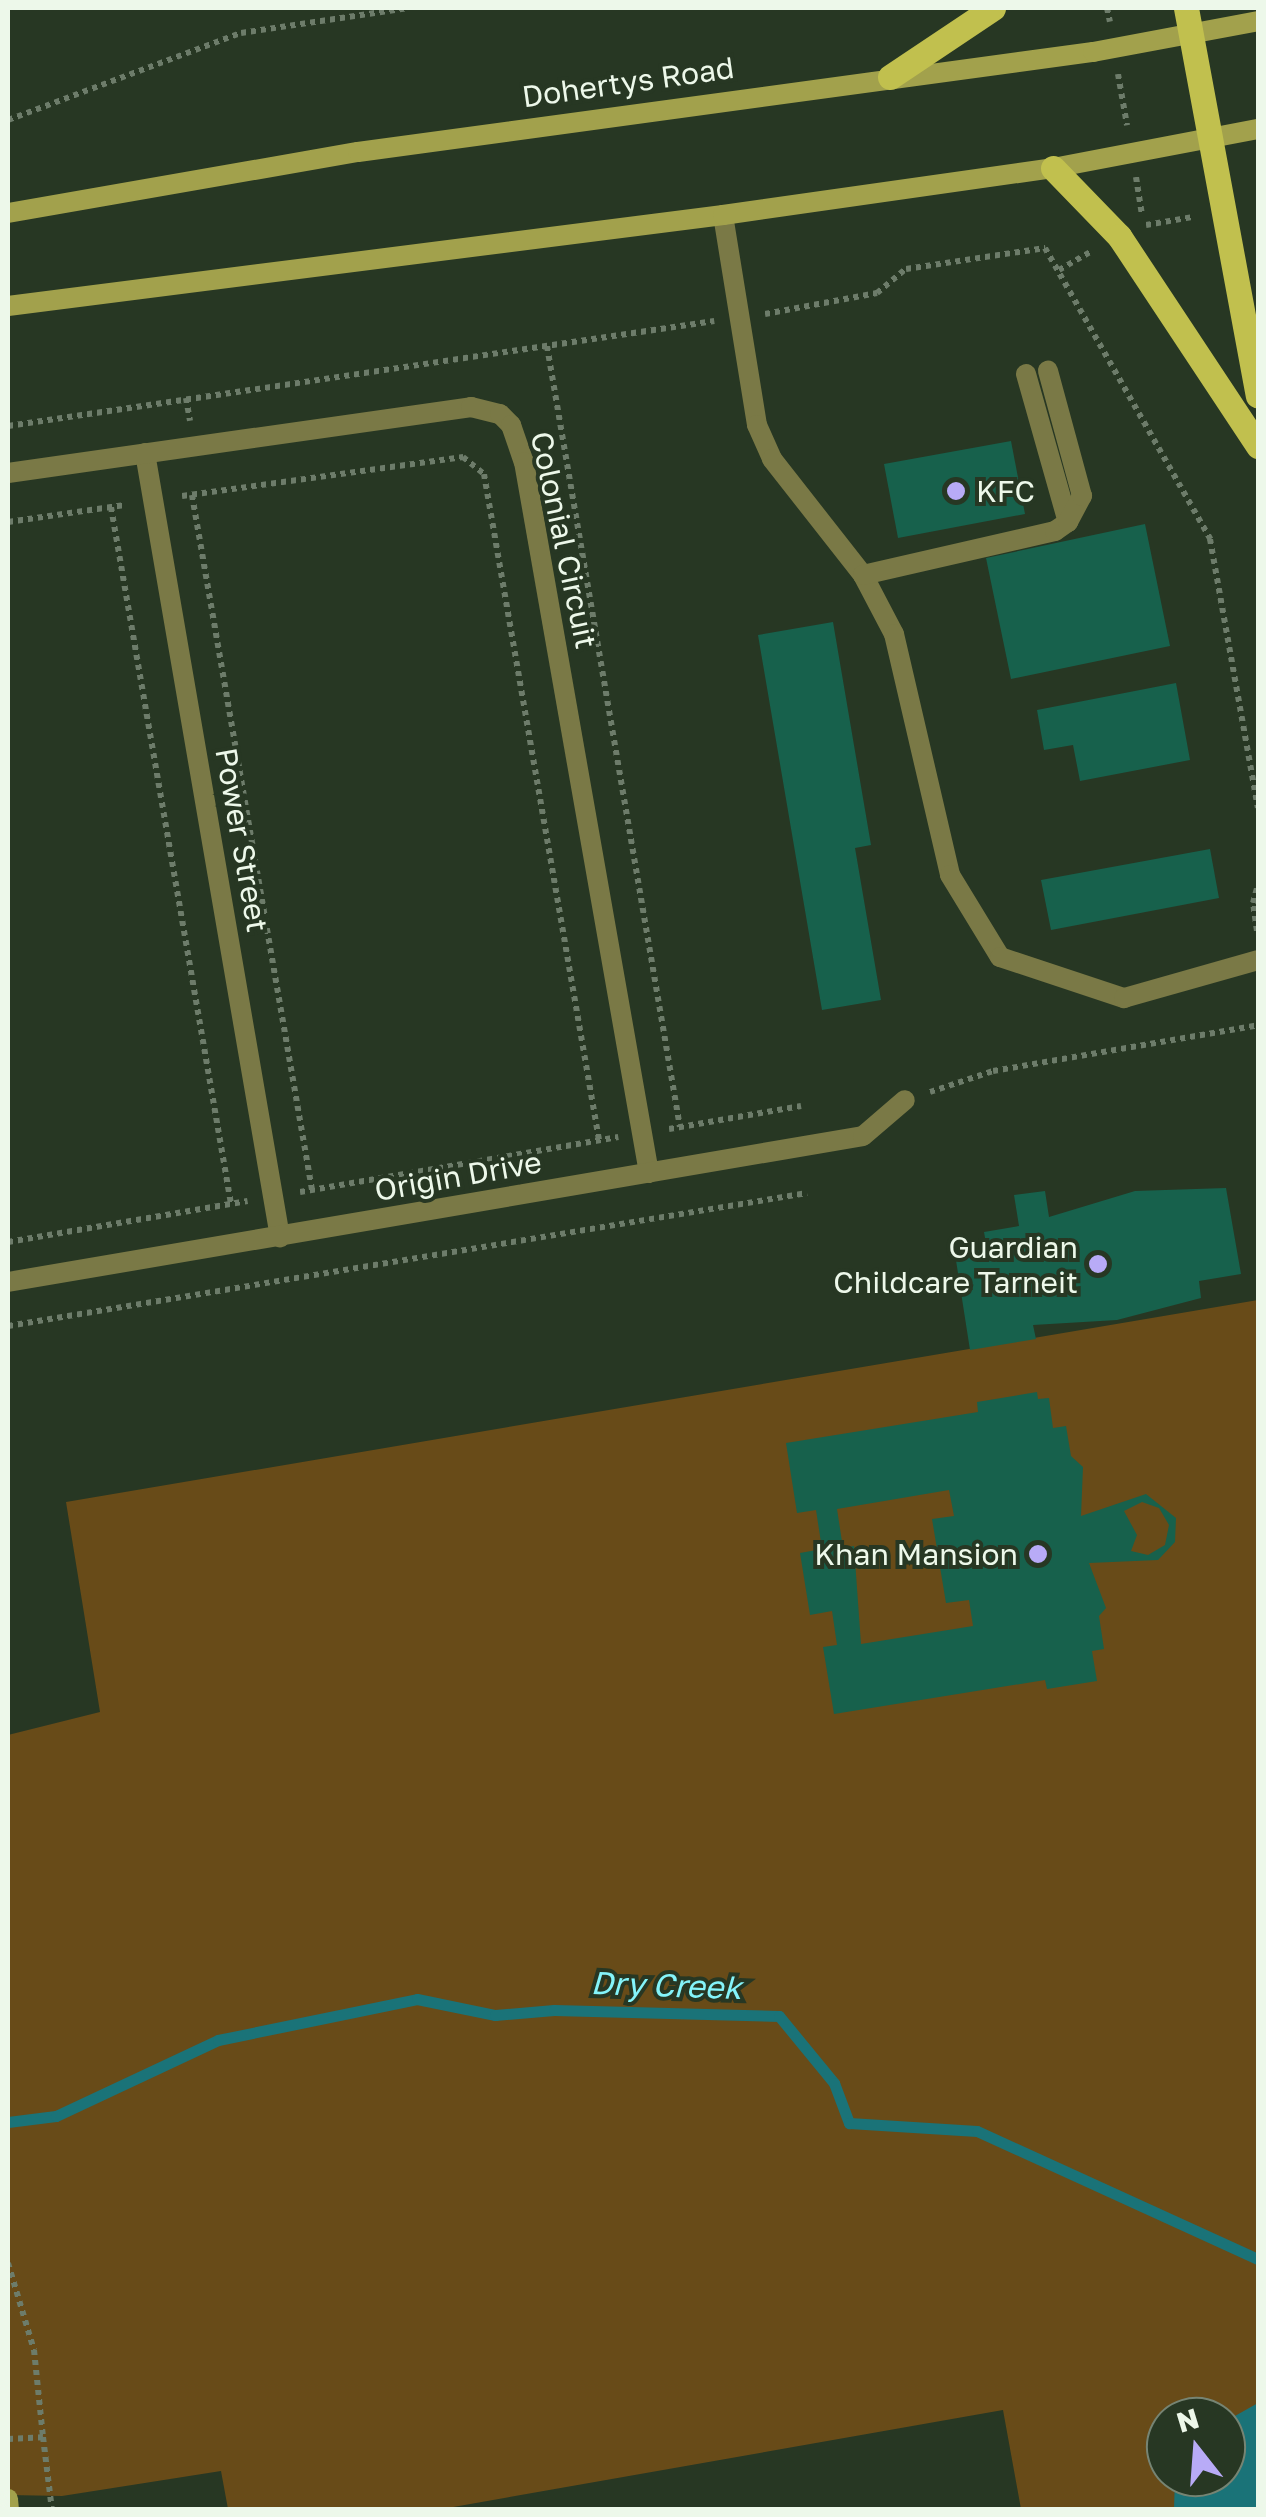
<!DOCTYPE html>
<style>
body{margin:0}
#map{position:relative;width:1266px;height:2517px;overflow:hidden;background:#273723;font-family:"Golos Text",sans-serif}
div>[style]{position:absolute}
.green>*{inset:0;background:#684b18}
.water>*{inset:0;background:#1a7378}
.stream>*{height:11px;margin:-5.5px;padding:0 5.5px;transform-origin:5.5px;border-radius:5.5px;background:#1a7378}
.building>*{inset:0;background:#17614c}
.path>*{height:6px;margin-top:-3px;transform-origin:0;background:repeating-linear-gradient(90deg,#6d7c6a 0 5px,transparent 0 10px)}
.lane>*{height:20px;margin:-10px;padding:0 10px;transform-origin:10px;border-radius:10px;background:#7a7946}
.street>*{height:20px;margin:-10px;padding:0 10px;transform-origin:10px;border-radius:10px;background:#7a7946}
.secondary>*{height:20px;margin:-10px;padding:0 10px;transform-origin:10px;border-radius:10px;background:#a2a14c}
.primary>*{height:25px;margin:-12.5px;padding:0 12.5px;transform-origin:12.5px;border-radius:12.5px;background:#c1c04e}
.dots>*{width:28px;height:28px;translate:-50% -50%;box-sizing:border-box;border:5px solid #273723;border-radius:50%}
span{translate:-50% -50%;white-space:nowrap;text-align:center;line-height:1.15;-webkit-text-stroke:8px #273723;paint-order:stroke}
.street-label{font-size:30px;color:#edf8ea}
.poi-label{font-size:30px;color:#edf8ea}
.left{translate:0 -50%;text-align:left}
.right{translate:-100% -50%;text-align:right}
.water-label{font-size:32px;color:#84f4fa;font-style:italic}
.frame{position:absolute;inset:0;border:10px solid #edf8ea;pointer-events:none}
.north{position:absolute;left:1146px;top:2397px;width:100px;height:100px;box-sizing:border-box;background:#273723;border:2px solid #768473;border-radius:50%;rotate:343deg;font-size:28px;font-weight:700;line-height:40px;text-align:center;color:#edf8ea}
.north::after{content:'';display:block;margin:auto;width:35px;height:45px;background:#b8abf7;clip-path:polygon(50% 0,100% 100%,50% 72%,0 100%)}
</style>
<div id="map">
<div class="green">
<i style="clip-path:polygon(evenodd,1258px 1300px,1258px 2509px,1021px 2509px,1003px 2410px,442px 2509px,228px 2509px,221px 2471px,62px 2496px,8px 2495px,8px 1735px,100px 1712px,66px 1502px,1258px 1300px,1166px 2417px,1226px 2417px,1226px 2477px,1166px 2477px,1166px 2417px)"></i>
</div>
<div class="water">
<i style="clip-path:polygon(1258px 2403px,1258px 2509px,1174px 2509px,1175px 2477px,1226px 2477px,1226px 2421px)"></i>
</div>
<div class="stream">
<i style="left:8px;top:2122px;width:48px;rotate:-7.1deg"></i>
<i style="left:56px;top:2116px;width:179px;rotate:-25.1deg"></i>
<i style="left:218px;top:2040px;width:203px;rotate:-11.6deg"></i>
<i style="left:417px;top:1999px;width:80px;rotate:11.6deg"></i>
<i style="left:495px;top:2015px;width:59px;rotate:-4.8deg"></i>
<i style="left:554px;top:2010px;width:225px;rotate:1.5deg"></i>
<i style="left:779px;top:2016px;width:87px;rotate:50.6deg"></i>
<i style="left:834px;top:2083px;width:43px;rotate:69.4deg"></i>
<i style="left:849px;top:2123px;width:128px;rotate:3.6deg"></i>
<i style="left:977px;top:2131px;width:309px;rotate:24.5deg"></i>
</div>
<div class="building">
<i style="clip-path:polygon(1011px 441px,1025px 514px,898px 538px,884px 464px)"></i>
<i style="clip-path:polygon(1145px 524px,1170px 646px,1011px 679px,986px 558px)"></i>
<i style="clip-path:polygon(833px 622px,871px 845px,855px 848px,881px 1000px,822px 1010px,758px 635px)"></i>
<i style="clip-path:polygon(1176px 683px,1190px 760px,1080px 781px,1073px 745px,1044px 750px,1037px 710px)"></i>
<i style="clip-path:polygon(1210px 849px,1219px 898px,1051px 930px,1041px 880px)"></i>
<i style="clip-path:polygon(1226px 1188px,1241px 1274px,1199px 1281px,1201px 1298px,1117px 1320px,1033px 1325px,1036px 1339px,970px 1350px,955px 1254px,987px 1249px,984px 1232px,1019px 1226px,1014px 1195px,1045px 1191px,1049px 1217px,1135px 1191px)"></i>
<i style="clip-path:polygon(evenodd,1037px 1392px,1038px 1399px,1049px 1398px,1053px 1428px,1066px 1426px,1071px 1456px,1083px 1467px,1081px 1516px,1146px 1494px,1176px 1518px,1175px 1542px,1158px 1560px,1089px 1563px,1106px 1608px,1099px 1616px,1104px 1649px,1092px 1651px,1097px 1681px,1047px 1689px,1045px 1680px,834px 1714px,823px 1647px,837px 1645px,832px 1611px,810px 1615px,800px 1553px,822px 1549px,816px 1510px,797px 1513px,786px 1443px,978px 1412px,977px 1402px,1037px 1392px,949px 1490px,954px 1516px,932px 1519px,946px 1603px,969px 1600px,973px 1626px,861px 1644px,854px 1546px,843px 1548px,837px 1509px,949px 1490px,1037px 1392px,1142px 1502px,1159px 1508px,1169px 1525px,1165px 1545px,1148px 1555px,1131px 1551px,1137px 1535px,1124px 1511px,1142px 1502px)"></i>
</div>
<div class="path">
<i style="left:1107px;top:8px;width:14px;rotate:78deg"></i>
<i style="left:1118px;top:74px;width:52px;rotate:80deg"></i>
<i style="left:8px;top:120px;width:249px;rotate:-20.5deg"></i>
<i style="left:241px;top:33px;width:169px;rotate:-8.5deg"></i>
<i style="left:1136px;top:177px;width:37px;rotate:81deg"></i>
<i style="left:1146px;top:225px;width:48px;rotate:-9.7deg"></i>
<i style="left:1059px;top:270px;width:36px;rotate:-30deg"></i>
<i style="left:765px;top:314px;width:114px;rotate:-10.6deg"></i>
<i style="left:877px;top:293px;width:38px;rotate:-40deg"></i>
<i style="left:906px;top:269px;width:141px;rotate:-8.6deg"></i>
<i style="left:1045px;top:248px;width:335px;rotate:60.4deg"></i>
<i style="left:1210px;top:539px;width:273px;rotate:79.9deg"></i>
<i style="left:547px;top:346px;width:792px;rotate:80.34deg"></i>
<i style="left:186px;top:398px;width:23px;rotate:80deg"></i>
<i style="left:8px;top:426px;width:714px;rotate:-8.46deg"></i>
<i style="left:192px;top:495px;width:705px;rotate:80.2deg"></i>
<i style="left:182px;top:496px;width:284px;rotate:-7.9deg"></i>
<i style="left:463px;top:457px;width:27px;rotate:39deg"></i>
<i style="left:484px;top:474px;width:676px;rotate:80.2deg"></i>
<i style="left:111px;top:507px;width:707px;rotate:80.23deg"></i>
<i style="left:8px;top:522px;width:118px;rotate:-8.3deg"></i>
<i style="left:1257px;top:931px;width:28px;rotate:-98deg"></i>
<i style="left:1253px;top:903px;width:20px;rotate:-75deg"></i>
<i style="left:930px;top:1092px;width:66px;rotate:-18.4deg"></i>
<i style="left:993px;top:1071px;width:269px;rotate:-9.8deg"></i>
<i style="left:669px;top:1129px;width:134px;rotate:-9.9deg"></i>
<i style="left:300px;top:1192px;width:323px;rotate:-9.8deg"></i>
<i style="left:8px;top:1242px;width:243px;rotate:-9.7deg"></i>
<i style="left:8px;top:1326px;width:810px;rotate:-9.45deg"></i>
<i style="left:8px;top:2263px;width:91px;rotate:73.4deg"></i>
<i style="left:34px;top:2350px;width:87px;rotate:84.1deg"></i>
<i style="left:8px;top:2439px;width:35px;rotate:-3deg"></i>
<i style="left:43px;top:2437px;width:74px;rotate:83deg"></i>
</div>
<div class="lane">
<i style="left:723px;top:215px;width:213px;rotate:80.8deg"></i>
<i style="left:757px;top:425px;width:37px;rotate:66deg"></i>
<i style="left:772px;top:459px;width:147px;rotate:51.9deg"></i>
<i style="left:863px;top:575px;width:67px;rotate:62.3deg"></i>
<i style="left:894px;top:634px;width:247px;rotate:76.9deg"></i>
<i style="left:950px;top:875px;width:96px;rotate:58.6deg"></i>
<i style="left:1000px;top:957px;width:131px;rotate:18.3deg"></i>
<i style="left:1124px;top:998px;width:139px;rotate:-15.8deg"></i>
<i style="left:1026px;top:374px;width:154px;rotate:74.2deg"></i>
<i style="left:863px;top:575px;width:197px;rotate:-12.9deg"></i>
<i style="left:1055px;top:531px;width:16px;rotate:-35deg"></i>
<i style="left:1068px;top:522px;width:30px;rotate:-62deg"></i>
<i style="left:1082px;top:496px;width:130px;rotate:-105.2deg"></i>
</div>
<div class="street">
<i style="left:145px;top:453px;width:796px;rotate:80.23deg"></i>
<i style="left:8px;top:473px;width:468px;rotate:-8.1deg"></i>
<i style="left:471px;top:407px;width:30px;rotate:14deg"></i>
<i style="left:500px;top:414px;width:16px;rotate:45deg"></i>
<i style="left:511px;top:425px;width:39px;rotate:71deg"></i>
<i style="left:524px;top:462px;width:722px;rotate:80.03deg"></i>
<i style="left:8px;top:1282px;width:867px;rotate:-9.69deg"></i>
<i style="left:863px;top:1136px;width:55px;rotate:-40.6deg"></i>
</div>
<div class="secondary">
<i style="left:8px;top:213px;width:355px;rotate:-9.9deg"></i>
<i style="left:358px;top:152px;width:742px;rotate:-7.75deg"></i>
<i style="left:1093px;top:52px;width:168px;rotate:-10.6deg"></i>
<i style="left:8px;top:306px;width:721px;rotate:-7.25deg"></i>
<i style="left:723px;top:215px;width:333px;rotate:-8.1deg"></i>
<i style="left:1053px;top:168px;width:209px;rotate:-10.8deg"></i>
<i style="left:8px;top:2499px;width:11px;rotate:85deg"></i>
</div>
<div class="primary">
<i style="left:1186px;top:8px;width:394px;rotate:79.5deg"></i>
<i style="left:890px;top:77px;width:124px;rotate:-33.8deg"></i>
<i style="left:1053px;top:168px;width:95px;rotate:45.9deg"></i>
<i style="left:1119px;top:236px;width:252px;rotate:56.5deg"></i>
</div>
<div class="dots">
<i style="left:956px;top:491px;background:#b8abf7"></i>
<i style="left:1098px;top:1264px;background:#b8abf7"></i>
<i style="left:1038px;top:1554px;background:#b8abf7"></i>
</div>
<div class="street-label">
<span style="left:628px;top:82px;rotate:-8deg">Dohertys Road</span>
<span style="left:564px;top:540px;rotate:78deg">Colonial Circuit</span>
<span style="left:242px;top:840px;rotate:80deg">Power Street</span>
<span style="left:458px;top:1176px;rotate:-10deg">Origin Drive</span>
</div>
<div class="poi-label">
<span class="left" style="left:976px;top:491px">KFC</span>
<span class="right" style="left:1078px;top:1264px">Guardian<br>Childcare Tarneit</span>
<span class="right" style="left:1018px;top:1554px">Khan Mansion</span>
</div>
<div class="water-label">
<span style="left:666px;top:1985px;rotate:2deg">Dry Creek</span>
</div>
<div class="frame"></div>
<div class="north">N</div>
</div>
